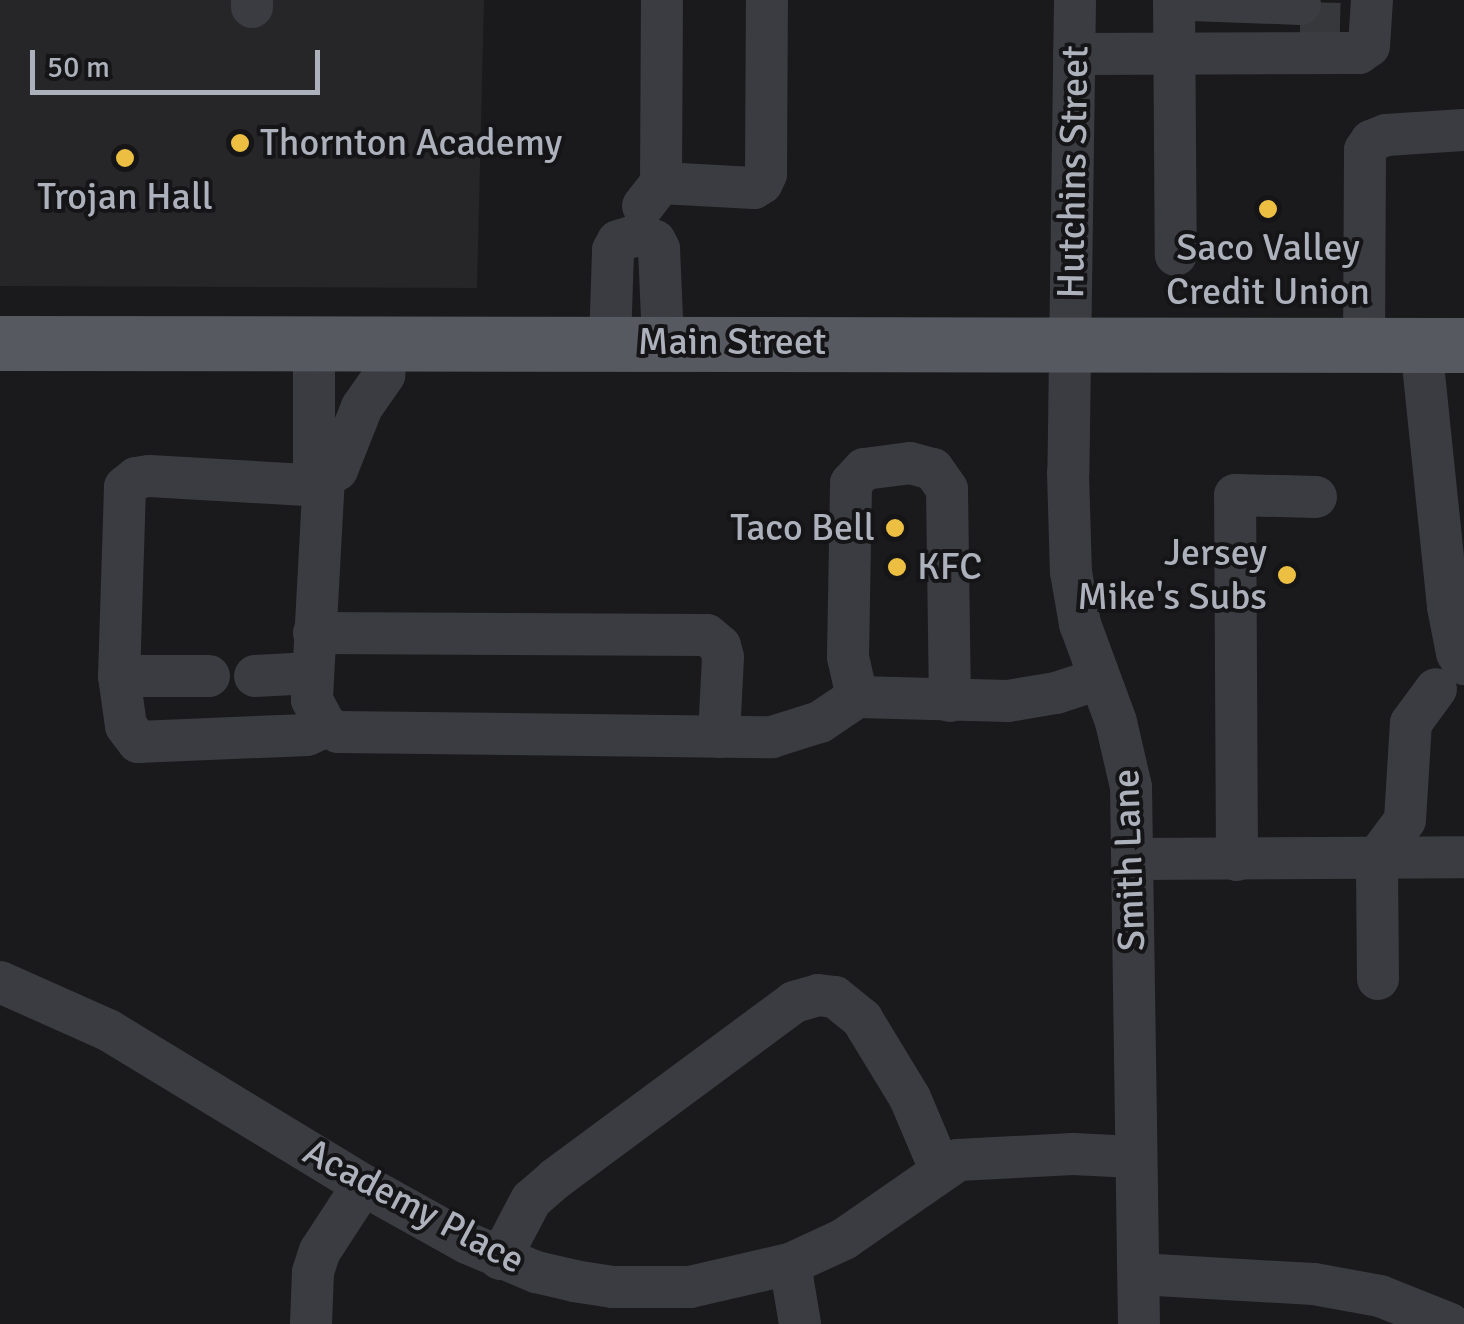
<!DOCTYPE html>
<style>
body{margin:0}
#map{position:relative;width:1464px;height:1324px;overflow:hidden;background:#1a1a1c;font-family:Signika,sans-serif}
div>[style]{position:absolute}
.built>*{inset:0;background:#262629}
.minor-tunnel>*{height:42px;margin-top:-21px;transform-origin:0;background:repeating-linear-gradient(90deg,#37383c 0 42px,transparent 0 63px)}
.minor>*{height:42px;margin:-21px;padding:0 21px;transform-origin:21px;border-radius:21px;background:#3b3c41}
.major>*{height:55px;margin:-27.5px;padding:0 27.5px;transform-origin:27.5px;border-radius:27.5px;background:#575960}
.dots>*{width:28px;height:28px;translate:-50% -50%;box-sizing:border-box;border:5px solid #151517;border-radius:50%}
span{translate:-50% -50%;white-space:nowrap;text-align:center;line-height:1.15;-webkit-text-stroke:8px #151517;paint-order:stroke}
.poi-label{font-size:38px;color:#adb1bb}
.left{translate:0 -50%;text-align:left}
.right{translate:-100% -50%;text-align:right}
.street-label{font-size:38px;color:#adb1bb}
.scale{position:absolute;left:30px;top:50px;width:290px;height:45px;box-sizing:border-box;border:5px solid #adb1bb;border-top:0;padding-left:12px;font-size:30px;line-height:35px;white-space:nowrap;color:#adb1bb;-webkit-text-stroke:8px #151517;paint-order:stroke}
</style>
<div id="map">
<div class="built">
<i style="clip-path:polygon(0 0,484px 0,477px 288px,0 286px)"></i>
</div>
<div class="minor-tunnel">
<i style="left:1300px;top:23px;width:40px;rotate:1.4deg"></i>
</div>
<div class="minor">
<i style="left:252px;top:0;width:7px;rotate:90deg"></i>
<i style="left:1075px;top:0;width:473px;rotate:90.8deg"></i>
<i style="left:1068px;top:473px;width:99px;rotate:88.3deg"></i>
<i style="left:1071px;top:572px;width:53px;rotate:80.2deg"></i>
<i style="left:1080px;top:624px;width:104px;rotate:69.8deg"></i>
<i style="left:1116px;top:722px;width:67px;rotate:77deg"></i>
<i style="left:1131px;top:787px;width:537px;rotate:89.15deg"></i>
<i style="left:1174px;top:0;width:255px;rotate:89.6deg"></i>
<i style="left:1192px;top:0;width:108px;rotate:2.1deg"></i>
<i style="left:1074px;top:54px;width:285px;rotate:-0.2deg"></i>
<i style="left:1359px;top:53px;width:12px;rotate:-35deg"></i>
<i style="left:1369px;top:46px;width:46px;rotate:-86.3deg"></i>
<i style="left:661px;top:183px;width:93px;rotate:3.1deg"></i>
<i style="left:754px;top:188px;width:9px;rotate:-32deg"></i>
<i style="left:762px;top:183px;width:10px;rotate:-66deg"></i>
<i style="left:766px;top:174px;width:174px;rotate:-89.7deg"></i>
<i style="left:643px;top:206px;width:29px;rotate:-52deg"></i>
<i style="left:661px;top:183px;width:183px;rotate:-89.7deg"></i>
<i style="left:610px;top:342px;width:92px;rotate:-88.1deg"></i>
<i style="left:613px;top:250px;width:10px;rotate:-61deg"></i>
<i style="left:618px;top:241px;width:21px;rotate:-17deg"></i>
<i style="left:638px;top:235px;width:18px;rotate:19deg"></i>
<i style="left:655px;top:241px;width:9px;rotate:63deg"></i>
<i style="left:659px;top:249px;width:92px;rotate:87.5deg"></i>
<i style="left:314px;top:344px;width:120px;rotate:90deg"></i>
<i style="left:314px;top:464px;width:16px;rotate:50deg"></i>
<i style="left:324px;top:476px;width:224px;rotate:93.1deg"></i>
<i style="left:312px;top:700px;width:30px;rotate:62deg"></i>
<i style="left:326px;top:726px;width:13px;rotate:27deg"></i>
<i style="left:338px;top:732px;width:434px;rotate:0.7deg"></i>
<i style="left:772px;top:737px;width:50px;rotate:-17.4deg"></i>
<i style="left:820px;top:722px;width:45px;rotate:-34deg"></i>
<i style="left:857px;top:697px;width:151px;rotate:1.5deg"></i>
<i style="left:1008px;top:701px;width:49px;rotate:-9.5deg"></i>
<i style="left:1056px;top:693px;width:45px;rotate:-18deg"></i>
<i style="left:1364px;top:344px;width:194px;rotate:-89.7deg"></i>
<i style="left:1365px;top:150px;width:11px;rotate:-56deg"></i>
<i style="left:1371px;top:141px;width:16px;rotate:-22deg"></i>
<i style="left:1386px;top:135px;width:78px;rotate:-3.7deg"></i>
<i style="left:1421px;top:345px;width:263px;rotate:84.1deg"></i>
<i style="left:1448px;top:607px;width:47px;rotate:78.9deg"></i>
<i style="left:1457px;top:653px;width:13px;rotate:58deg"></i>
<i style="left:324px;top:476px;width:14px;rotate:-25deg"></i>
<i style="left:337px;top:470px;width:68px;rotate:-68.4deg"></i>
<i style="left:362px;top:407px;width:39px;rotate:-55deg"></i>
<i style="left:384px;top:375px;width:31px;rotate:-84deg"></i>
<i style="left:323px;top:486px;width:174px;rotate:-176.7deg"></i>
<i style="left:149px;top:476px;width:13px;rotate:171deg"></i>
<i style="left:136px;top:478px;width:14px;rotate:141deg"></i>
<i style="left:125px;top:487px;width:189px;rotate:91.8deg"></i>
<i style="left:119px;top:676px;width:50px;rotate:82deg"></i>
<i style="left:126px;top:726px;width:20px;rotate:53deg"></i>
<i style="left:138px;top:742px;width:169px;rotate:-2.4deg"></i>
<i style="left:307px;top:735px;width:21px;rotate:-25deg"></i>
<i style="left:314px;top:633px;width:393px;rotate:0.3deg"></i>
<i style="left:707px;top:635px;width:17px;rotate:40deg"></i>
<i style="left:720px;top:646px;width:11px;rotate:75deg"></i>
<i style="left:723px;top:657px;width:80px;rotate:92.9deg"></i>
<i style="left:119px;top:676px;width:90px"></i>
<i style="left:255px;top:676px;width:57px;rotate:-3deg"></i>
<i style="left:857px;top:697px;width:41px;rotate:-102.7deg"></i>
<i style="left:848px;top:657px;width:174px;rotate:-89deg"></i>
<i style="left:851px;top:483px;width:19px;rotate:-47deg"></i>
<i style="left:864px;top:469px;width:46px;rotate:-7.4deg"></i>
<i style="left:910px;top:463px;width:24px;rotate:15deg"></i>
<i style="left:933px;top:469px;width:24px;rotate:55deg"></i>
<i style="left:947px;top:489px;width:212px;rotate:89.2deg"></i>
<i style="left:1133px;top:859px;width:331px;rotate:-0.3deg"></i>
<i style="left:1237px;top:860px;width:365px;rotate:-90.3deg"></i>
<i style="left:1235px;top:495px;width:81px;rotate:1.4deg"></i>
<i style="left:1378px;top:979px;width:121px;rotate:-90.5deg"></i>
<i style="left:1377px;top:858px;width:47px;rotate:-53.6deg"></i>
<i style="left:1405px;top:820px;width:97px;rotate:-86.5deg"></i>
<i style="left:1411px;top:723px;width:42px;rotate:-53.7deg"></i>
<i style="left:0;top:982px;width:118px;rotate:24deg"></i>
<i style="left:108px;top:1030px;width:298px;rotate:31.3deg"></i>
<i style="left:363px;top:1185px;width:119px;rotate:29.1deg"></i>
<i style="left:467px;top:1243px;width:75px;rotate:22.8deg"></i>
<i style="left:536px;top:1272px;width:39px;rotate:13deg"></i>
<i style="left:574px;top:1281px;width:39px;rotate:9deg"></i>
<i style="left:613px;top:1287px;width:77px"></i>
<i style="left:690px;top:1287px;width:103px;rotate:-13deg"></i>
<i style="left:790px;top:1264px;width:60px;rotate:-24.8deg"></i>
<i style="left:844px;top:1239px;width:139px;rotate:-34.7deg"></i>
<i style="left:958px;top:1160px;width:115px;rotate:-3deg"></i>
<i style="left:1073px;top:1154px;width:61px;rotate:2.8deg"></i>
<i style="left:500px;top:1259px;width:67px;rotate:-62.3deg"></i>
<i style="left:531px;top:1200px;width:32px;rotate:-41deg"></i>
<i style="left:555px;top:1179px;width:297px;rotate:-36.5deg"></i>
<i style="left:794px;top:1002px;width:25px;rotate:-16deg"></i>
<i style="left:818px;top:995px;width:17px;rotate:7deg"></i>
<i style="left:835px;top:997px;width:35px;rotate:39deg"></i>
<i style="left:862px;top:1019px;width:92px;rotate:58.7deg"></i>
<i style="left:910px;top:1098px;width:77px;rotate:67.1deg"></i>
<i style="left:790px;top:1264px;width:61px;rotate:80.5deg"></i>
<i style="left:1139px;top:1274px;width:175px;rotate:3.3deg"></i>
<i style="left:1314px;top:1284px;width:67px;rotate:10.3deg"></i>
<i style="left:1380px;top:1296px;width:75px;rotate:21.8deg"></i>
<i style="left:311px;top:1324px;width:52px;rotate:-87.8deg"></i>
<i style="left:313px;top:1272px;width:22px;rotate:-72deg"></i>
<i style="left:320px;top:1251px;width:79px;rotate:-56.9deg"></i>
</div>
<div class="major">
<i style="left:0;top:343px;width:1464px;rotate:0.08deg"></i>
</div>
<div class="dots">
<i style="left:240px;top:143px;background:#ecbf43"></i>
<i style="left:125px;top:158px;background:#ecbf43"></i>
<i style="left:1268px;top:209px;background:#ecbf43"></i>
<i style="left:895px;top:528px;background:#ecbf43"></i>
<i style="left:897px;top:567px;background:#ecbf43"></i>
<i style="left:1287px;top:575px;background:#ecbf43"></i>
</div>
<div class="poi-label">
<span class="left" style="left:260px;top:143px">Thornton Academy</span>
<span style="left:125px;top:197px">Trojan Hall</span>
<span style="left:1268px;top:270px">Saco Valley<br>Credit Union</span>
<span class="right" style="left:875px;top:528px">Taco Bell</span>
<span class="right" style="left:1267px;top:575px">Jersey<br>Mike's Subs</span>
<span class="left" style="left:917px;top:567px">KFC</span>
</div>
<div class="street-label">
<span style="left:1073px;top:172px;rotate:-89deg">Hutchins Street</span>
<span style="left:732px;top:342px">Main Street</span>
<span style="left:1129px;top:860px;rotate:-92deg">Smith Lane</span>
<span style="left:414px;top:1206px;rotate:28deg">Academy Place</span>
</div>
<div class="scale">50 m</div>
</div>
